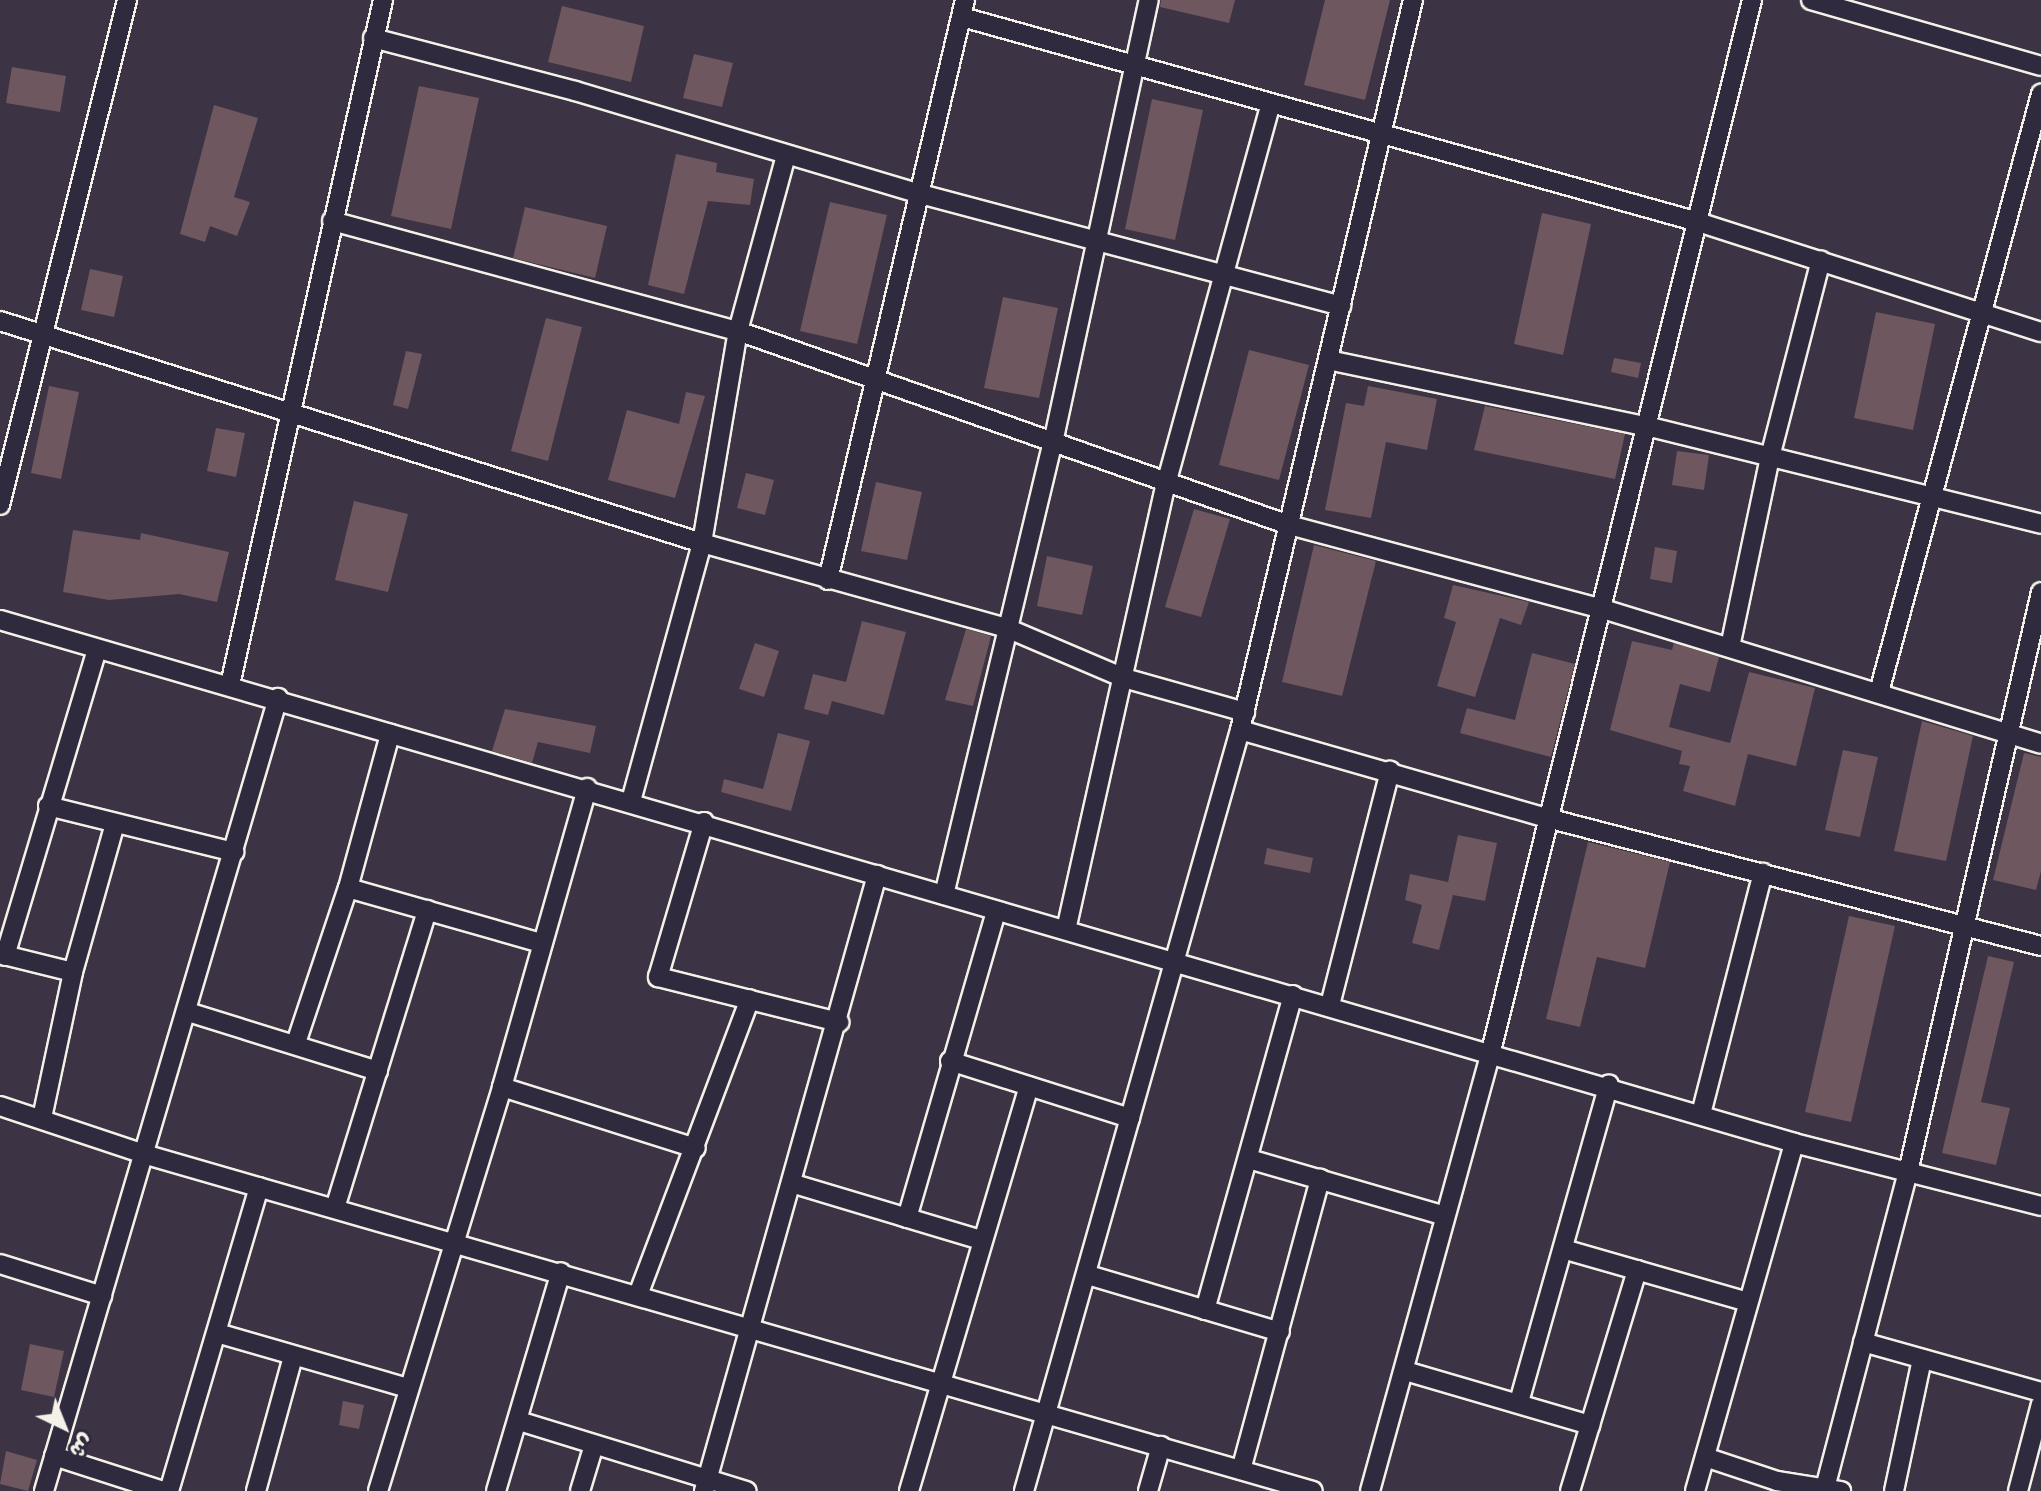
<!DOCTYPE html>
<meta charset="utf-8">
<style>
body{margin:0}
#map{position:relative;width:2041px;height:1491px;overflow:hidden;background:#3c3344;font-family:"Indie Flower","Playpen Sans Arabic",sans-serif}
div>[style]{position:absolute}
.building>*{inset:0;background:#6e575f}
.roads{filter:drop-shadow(2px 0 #f4f1e8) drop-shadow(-2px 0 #f4f1e8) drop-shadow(0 2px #f4f1e8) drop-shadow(0 -2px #f4f1e8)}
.minor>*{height:18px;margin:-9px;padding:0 9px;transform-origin:9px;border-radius:9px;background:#2f2a3d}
span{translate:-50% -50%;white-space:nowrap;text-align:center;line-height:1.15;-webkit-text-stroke:8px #2f2a3d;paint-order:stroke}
.north{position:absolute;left:24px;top:1387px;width:80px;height:80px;-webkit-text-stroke:6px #2f2a3d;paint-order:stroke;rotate:137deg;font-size:22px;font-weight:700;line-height:32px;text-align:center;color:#f4f1e8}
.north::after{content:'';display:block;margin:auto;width:28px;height:36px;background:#f4f1e8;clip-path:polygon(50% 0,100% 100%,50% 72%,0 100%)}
</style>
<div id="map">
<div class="building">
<i style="clip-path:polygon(1161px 0,1235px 0,1229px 23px,1160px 7px)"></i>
<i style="clip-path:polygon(1325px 0,1390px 0,1365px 100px,1304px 85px)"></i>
<i style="clip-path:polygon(562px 6px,644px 26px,631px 82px,548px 62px)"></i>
<i style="clip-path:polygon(694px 54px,733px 63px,722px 107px,683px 98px)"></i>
<i style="clip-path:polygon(12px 67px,66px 76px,60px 112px,6px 103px)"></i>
<i style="clip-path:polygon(419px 86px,479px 98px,451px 229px,391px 216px)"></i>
<i style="clip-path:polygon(1152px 99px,1203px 110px,1175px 240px,1125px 229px)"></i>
<i style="clip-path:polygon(214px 105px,258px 118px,234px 197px,250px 202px,237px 236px,210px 226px,205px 242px,180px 234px)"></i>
<i style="clip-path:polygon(676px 154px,717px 163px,716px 172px,754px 179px,750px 205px,708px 201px,684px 294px,648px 285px)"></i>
<i style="clip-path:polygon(830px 202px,887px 215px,857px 344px,800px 331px)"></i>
<i style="clip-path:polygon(525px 207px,607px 226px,595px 278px,513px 258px)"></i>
<i style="clip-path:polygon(1542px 213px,1591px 224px,1563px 355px,1514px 344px)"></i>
<i style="clip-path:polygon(90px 269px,123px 276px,114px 317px,81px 310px)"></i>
<i style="clip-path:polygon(1003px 297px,1058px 308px,1039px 398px,984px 388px)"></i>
<i style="clip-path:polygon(1876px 312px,1935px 324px,1913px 430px,1854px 418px)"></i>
<i style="clip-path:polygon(546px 318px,582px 327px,548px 461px,511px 451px)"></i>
<i style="clip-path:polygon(1249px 350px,1309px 365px,1279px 480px,1219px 465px)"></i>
<i style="clip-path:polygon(406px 351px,422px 354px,408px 409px,393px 405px)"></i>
<i style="clip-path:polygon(1614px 358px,1641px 363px,1638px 378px,1611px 372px)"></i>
<i style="clip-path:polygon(49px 386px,79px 392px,61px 479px,31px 473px)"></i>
<i style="clip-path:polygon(1368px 386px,1437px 399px,1427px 450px,1386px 442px,1371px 518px,1325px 510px,1346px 403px,1364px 406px)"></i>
<i style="clip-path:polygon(686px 392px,705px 396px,675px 498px,608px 480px,627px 410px,679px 424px)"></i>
<i style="clip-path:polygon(1485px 406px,1625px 434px,1615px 479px,1474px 450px)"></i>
<i style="clip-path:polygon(216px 428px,245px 433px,236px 477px,207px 471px)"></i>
<i style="clip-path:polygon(1677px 451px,1709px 455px,1704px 490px,1672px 485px)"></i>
<i style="clip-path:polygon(746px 473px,774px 480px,765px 515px,737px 508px)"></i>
<i style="clip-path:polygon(876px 482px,922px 492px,907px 560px,861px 551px)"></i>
<i style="clip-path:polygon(354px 501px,408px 514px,388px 592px,335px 580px)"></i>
<i style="clip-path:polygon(1194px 509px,1230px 519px,1201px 617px,1165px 607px)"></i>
<i style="clip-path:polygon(73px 530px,140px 540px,141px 533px,229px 552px,217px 602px,179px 594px,109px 600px,63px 592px)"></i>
<i style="clip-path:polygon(1314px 545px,1376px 561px,1342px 696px,1282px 682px)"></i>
<i style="clip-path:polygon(1655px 547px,1677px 551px,1672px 583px,1650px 579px)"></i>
<i style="clip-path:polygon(1047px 556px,1093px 566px,1082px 615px,1037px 606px)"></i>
<i style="clip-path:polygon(1453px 585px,1529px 602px,1521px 625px,1500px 618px,1475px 697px,1437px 686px,1456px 622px,1444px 618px)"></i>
<i style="clip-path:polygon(862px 621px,906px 632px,884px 715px,832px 701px,828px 715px,804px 709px,813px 674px,846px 682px)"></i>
<i style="clip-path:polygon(966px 629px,991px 636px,973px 706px,945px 700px)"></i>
<i style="clip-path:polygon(1632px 641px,1672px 650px,1674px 643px,1719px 657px,1710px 692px,1680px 684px,1669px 727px,1730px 743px,1749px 672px,1815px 688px,1796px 766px,1748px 754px,1735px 806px,1683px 791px,1690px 766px,1679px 764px,1682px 751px,1610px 730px)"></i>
<i style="clip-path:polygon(755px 643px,779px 651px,764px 697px,739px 689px)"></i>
<i style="clip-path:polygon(1532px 653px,1575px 664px,1551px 757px,1460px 733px,1467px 708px,1515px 720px)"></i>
<i style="clip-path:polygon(505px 709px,596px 726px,590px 753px,538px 742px,532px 763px,492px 751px)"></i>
<i style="clip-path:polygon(1922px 721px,1973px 736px,1946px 861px,1894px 851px)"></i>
<i style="clip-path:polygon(778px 733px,810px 741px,791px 811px,721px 792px,724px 779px,763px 789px)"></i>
<i style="clip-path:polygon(1843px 750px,1878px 757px,1860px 837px,1825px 830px)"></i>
<i style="clip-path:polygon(2024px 753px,2041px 757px,2041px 871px,2036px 890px,1993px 880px)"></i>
<i style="clip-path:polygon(1458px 835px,1497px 843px,1485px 901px,1453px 895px,1439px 950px,1412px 943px,1422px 905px,1405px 900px,1410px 874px,1448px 882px)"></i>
<i style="clip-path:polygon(1588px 842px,1670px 862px,1645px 968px,1597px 957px,1580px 1027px,1546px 1019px)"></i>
<i style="clip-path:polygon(1267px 848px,1313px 858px,1310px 873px,1264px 864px)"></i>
<i style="clip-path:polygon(1849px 916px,1895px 926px,1851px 1122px,1805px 1112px)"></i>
<i style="clip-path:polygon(1988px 956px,2014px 962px,1981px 1102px,2010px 1108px,1996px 1165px,1942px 1153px)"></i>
<i style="clip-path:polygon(30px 1344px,64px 1351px,54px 1397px,21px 1390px)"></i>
<i style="clip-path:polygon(343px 1401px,364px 1405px,359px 1429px,339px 1425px)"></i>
<i style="clip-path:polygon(6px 1451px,37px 1460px,28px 1491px,0 1484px)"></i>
</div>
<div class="roads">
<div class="minor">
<i style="left:1811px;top:0;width:239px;rotate:16deg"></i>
<i style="left:962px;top:17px;width:764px;rotate:15.56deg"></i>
<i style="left:1698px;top:222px;width:360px;rotate:17.8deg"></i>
<i style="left:373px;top:38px;width:209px;rotate:14.7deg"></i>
<i style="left:575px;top:91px;width:357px;rotate:16.6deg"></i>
<i style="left:917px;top:193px;width:439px;rotate:14.9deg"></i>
<i style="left:332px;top:221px;width:421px;rotate:15.2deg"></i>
<i style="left:738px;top:331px;width:584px;rotate:19.4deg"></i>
<i style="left:1289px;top:525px;width:325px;rotate:15deg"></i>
<i style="left:1603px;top:609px;width:458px;rotate:17.1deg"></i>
<i style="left:0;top:321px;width:736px;rotate:17.55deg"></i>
<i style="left:702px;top:543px;width:319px;rotate:15.6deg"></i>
<i style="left:1009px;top:629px;width:125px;rotate:23.1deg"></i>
<i style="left:1124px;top:678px;width:126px;rotate:15.7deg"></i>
<i style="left:1328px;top:360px;width:329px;rotate:11.8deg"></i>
<i style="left:1650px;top:427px;width:403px;rotate:13.9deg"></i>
<i style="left:0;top:505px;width:521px;rotate:-75.88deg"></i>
<i style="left:828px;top:580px;width:596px;rotate:-76.71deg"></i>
<i style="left:0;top:620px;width:1869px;rotate:16.25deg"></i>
<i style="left:1794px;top:1143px;width:255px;rotate:14.3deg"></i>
<i style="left:1730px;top:647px;width:194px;rotate:-78.1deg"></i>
<i style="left:1770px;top:457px;width:203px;rotate:-75.5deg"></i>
<i style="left:230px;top:685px;width:702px;rotate:-77.41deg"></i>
<i style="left:1879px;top:692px;width:620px;rotate:-74.84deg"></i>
<i style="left:1240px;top:730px;width:323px;rotate:16deg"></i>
<i style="left:1551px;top:819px;width:506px;rotate:14.53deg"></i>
<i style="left:631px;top:801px;width:268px;rotate:-74.6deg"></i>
<i style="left:702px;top:543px;width:215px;rotate:-80.4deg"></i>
<i style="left:738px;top:331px;width:181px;rotate:-74.7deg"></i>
<i style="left:48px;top:806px;width:192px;rotate:13.9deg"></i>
<i style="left:704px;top:822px;width:162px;rotate:106.5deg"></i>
<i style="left:658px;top:977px;width:187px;rotate:14deg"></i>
<i style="left:348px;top:888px;width:201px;rotate:15.9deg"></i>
<i style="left:944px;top:895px;width:470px;rotate:-76.5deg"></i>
<i style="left:1054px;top:438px;width:448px;rotate:-77.8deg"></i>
<i style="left:1066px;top:930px;width:457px;rotate:-77.4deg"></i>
<i style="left:1166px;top:484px;width:391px;rotate:-74.6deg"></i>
<i style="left:0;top:954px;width:75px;rotate:13.9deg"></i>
<i style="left:5px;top:956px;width:320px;rotate:-73.3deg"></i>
<i style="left:1330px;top:1005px;width:242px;rotate:-75.6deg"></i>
<i style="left:188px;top:1012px;width:199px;rotate:17.3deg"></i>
<i style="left:296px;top:1043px;width:163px;rotate:-71.5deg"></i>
<i style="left:348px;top:888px;width:160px;rotate:-74.7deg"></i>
<i style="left:950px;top:1061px;width:189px;rotate:17.6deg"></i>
<i style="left:502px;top:1087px;width:203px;rotate:17.5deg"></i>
<i style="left:0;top:1106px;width:155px;rotate:18.4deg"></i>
<i style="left:147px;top:1155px;width:1213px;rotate:16.08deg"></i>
<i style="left:1701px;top:1114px;width:249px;rotate:-75.6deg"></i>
<i style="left:42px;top:1118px;width:149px;rotate:-78deg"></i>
<i style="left:73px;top:972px;width:154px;rotate:-74.2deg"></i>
<i style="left:1249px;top:1159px;width:204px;rotate:16.2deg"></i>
<i style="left:791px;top:1183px;width:198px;rotate:16.7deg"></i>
<i style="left:335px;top:1208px;width:312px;rotate:-72.8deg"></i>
<i style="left:907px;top:1218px;width:320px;rotate:-73.8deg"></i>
<i style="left:1563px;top:1249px;width:192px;rotate:16deg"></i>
<i style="left:0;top:1264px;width:107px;rotate:17.4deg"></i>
<i style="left:1088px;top:1275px;width:200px;rotate:16.5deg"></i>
<i style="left:638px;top:1295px;width:316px;rotate:-69.3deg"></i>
<i style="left:1205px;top:1310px;width:327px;rotate:-74.4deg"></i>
<i style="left:217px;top:1333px;width:199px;rotate:16.1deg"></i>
<i style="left:1863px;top:1342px;width:185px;rotate:15.7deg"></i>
<i style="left:1405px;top:1371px;width:193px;rotate:16.3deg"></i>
<i style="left:1519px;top:1402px;width:330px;rotate:-74.2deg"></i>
<i style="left:519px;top:1421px;width:238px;rotate:17.1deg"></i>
<i style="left:54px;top:1456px;width:114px;rotate:17.8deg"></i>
<i style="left:1705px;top:1457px;width:76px;rotate:18.4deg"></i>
<i style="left:1777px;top:1481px;width:65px;rotate:8.9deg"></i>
<i style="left:1241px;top:1470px;width:302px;rotate:-74.8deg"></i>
<i style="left:1825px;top:1488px;width:327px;rotate:-75.3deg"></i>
<i style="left:1908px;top:1172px;width:595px;rotate:-77.08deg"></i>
<i style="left:44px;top:1491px;width:827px;rotate:-73.56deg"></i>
<i style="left:169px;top:1491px;width:317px;rotate:-73.5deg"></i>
<i style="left:256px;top:1491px;width:139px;rotate:-74.6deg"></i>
<i style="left:378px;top:1491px;width:423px;rotate:-72.9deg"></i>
<i style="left:502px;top:1087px;width:311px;rotate:-74.1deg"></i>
<i style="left:496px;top:1491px;width:228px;rotate:-73.5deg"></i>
<i style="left:580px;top:1491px;width:48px;rotate:-73.1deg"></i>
<i style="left:704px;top:1491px;width:640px;rotate:-74.31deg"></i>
<i style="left:909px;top:1491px;width:422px;rotate:-73.5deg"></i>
<i style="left:1024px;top:1491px;width:791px;rotate:-74.15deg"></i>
<i style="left:1240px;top:730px;width:750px;rotate:-76.67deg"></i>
<i style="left:1148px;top:1491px;width:47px;rotate:-73.9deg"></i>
<i style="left:1370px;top:1491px;width:452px;rotate:-74.6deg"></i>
<i style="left:1490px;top:1055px;width:1087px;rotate:-76.05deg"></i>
<i style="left:1570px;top:1491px;width:231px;rotate:-73.1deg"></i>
<i style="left:1695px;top:1491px;width:362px;rotate:-74.1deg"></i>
<i style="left:1894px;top:1491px;width:135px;rotate:-78deg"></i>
<i style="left:2018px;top:1491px;width:90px;rotate:-75.2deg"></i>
</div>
</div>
<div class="north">ش</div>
</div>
